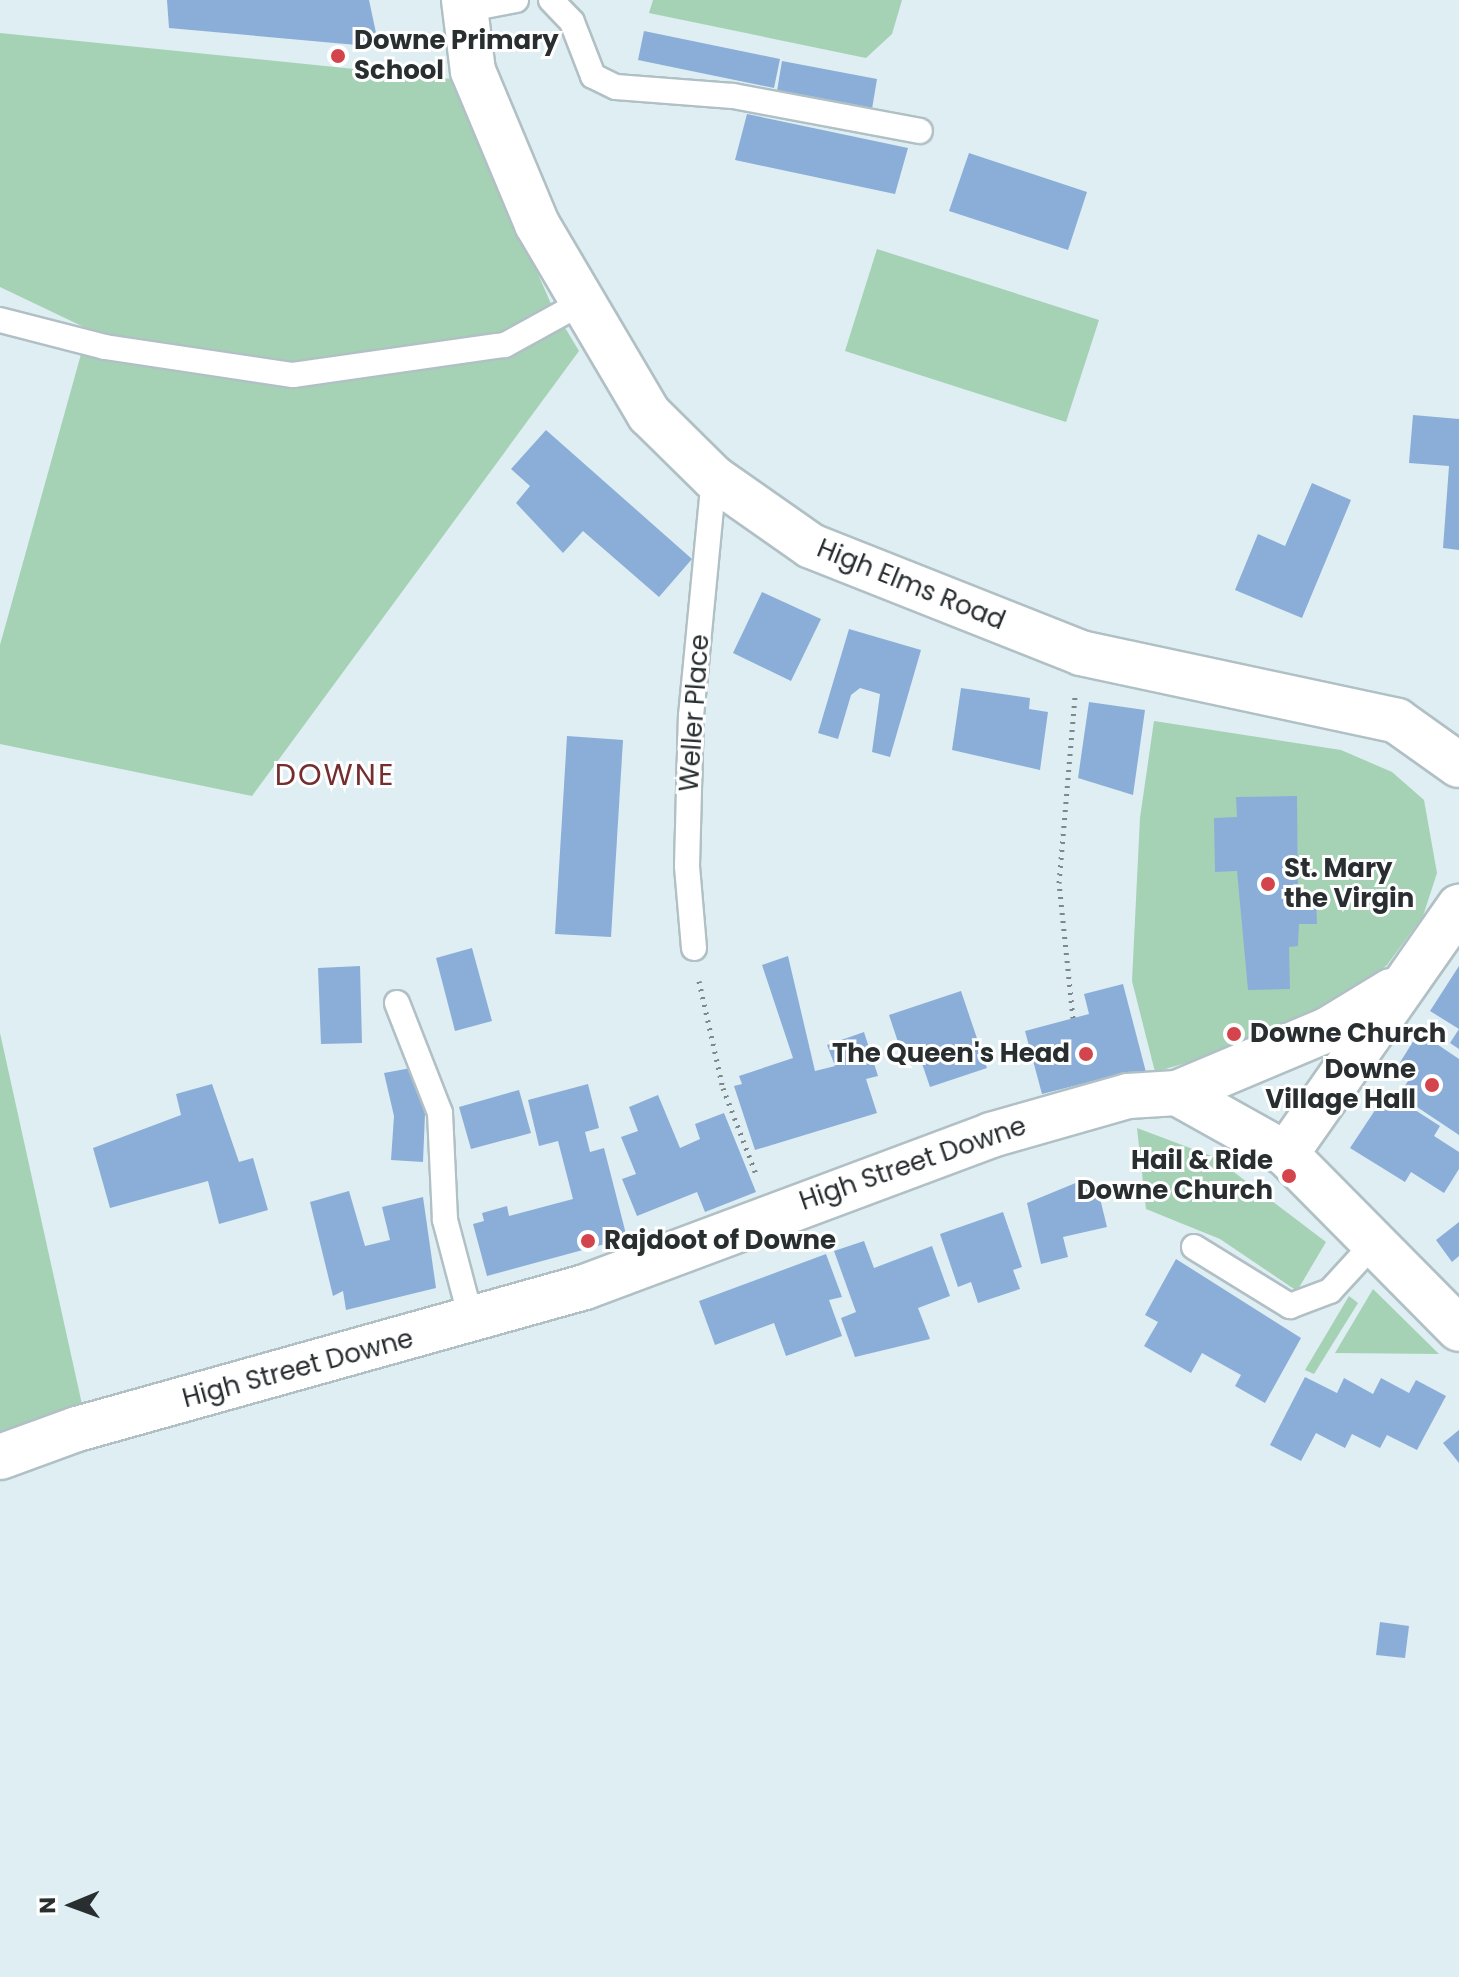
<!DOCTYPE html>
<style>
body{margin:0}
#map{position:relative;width:1459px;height:1977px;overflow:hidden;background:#deeef3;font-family:Poppins,sans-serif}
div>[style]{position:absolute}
.green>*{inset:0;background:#a5d2b5}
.building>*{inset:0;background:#8baed8}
.path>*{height:5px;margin-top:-2.5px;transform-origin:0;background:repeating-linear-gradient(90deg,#7d888b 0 2px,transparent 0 8px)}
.roads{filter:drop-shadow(2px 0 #b0c0c5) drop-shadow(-2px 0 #b0c0c5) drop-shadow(0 2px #b0c0c5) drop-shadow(0 -2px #b0c0c5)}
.lane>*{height:24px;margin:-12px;padding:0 12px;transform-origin:12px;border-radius:12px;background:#fff}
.street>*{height:44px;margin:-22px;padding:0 22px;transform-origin:22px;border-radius:22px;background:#fff}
.secondary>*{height:44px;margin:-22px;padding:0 22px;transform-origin:22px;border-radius:22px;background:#fff}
.dots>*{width:22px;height:22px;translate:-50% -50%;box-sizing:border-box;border:4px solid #fff;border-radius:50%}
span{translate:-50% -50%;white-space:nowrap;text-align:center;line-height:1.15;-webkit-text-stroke:6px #fff;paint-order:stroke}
.poi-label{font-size:26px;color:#292f31;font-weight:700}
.left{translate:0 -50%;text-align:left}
.right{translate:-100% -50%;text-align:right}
.street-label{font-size:26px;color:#292f31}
.quarter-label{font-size:30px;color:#752e30;letter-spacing:2px}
.north{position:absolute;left:32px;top:1865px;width:80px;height:80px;-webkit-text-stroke:6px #fff;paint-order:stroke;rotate:269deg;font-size:22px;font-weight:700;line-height:32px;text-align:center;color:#292f31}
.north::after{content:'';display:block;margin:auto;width:28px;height:36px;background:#292f31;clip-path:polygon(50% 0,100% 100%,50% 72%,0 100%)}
</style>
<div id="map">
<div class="green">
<i style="clip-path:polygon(653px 0,902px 0,892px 34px,866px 58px,649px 13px)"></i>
<i style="clip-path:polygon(0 33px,452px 79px,552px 306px,579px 351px,252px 796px,0 744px,0 645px,88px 329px,0 287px)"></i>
<i style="clip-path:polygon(877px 249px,1099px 320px,1066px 422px,845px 351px)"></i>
<i style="clip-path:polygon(1154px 721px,1341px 750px,1392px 772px,1424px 800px,1437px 873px,1423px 916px,1387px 965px,1351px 997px,1299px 1030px,1155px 1072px,1132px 981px,1140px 818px)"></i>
<i style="clip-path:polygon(0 1033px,85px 1418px,0 1446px)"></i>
<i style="clip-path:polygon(1137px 1128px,1214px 1157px,1326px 1242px,1297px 1291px,1220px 1239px,1146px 1209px)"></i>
<i style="clip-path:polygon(1373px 1289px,1439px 1354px,1335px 1353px)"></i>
<i style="clip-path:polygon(1349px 1296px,1358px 1303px,1314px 1374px,1305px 1370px)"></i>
</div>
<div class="building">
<i style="clip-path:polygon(167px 0,369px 0,379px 47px,169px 28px)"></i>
<i style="clip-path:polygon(644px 31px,780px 59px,774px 88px,638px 60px)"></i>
<i style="clip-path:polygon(782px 61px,877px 79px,872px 109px,777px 91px)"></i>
<i style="clip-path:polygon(747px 114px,908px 148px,895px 194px,735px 160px)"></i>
<i style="clip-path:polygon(969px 153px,1087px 192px,1068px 250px,949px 211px)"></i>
<i style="clip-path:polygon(1413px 415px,1459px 419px,1459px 550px,1443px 548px,1449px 466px,1409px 463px)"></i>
<i style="clip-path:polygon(546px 430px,692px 559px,659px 597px,583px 531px,563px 553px,516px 503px,530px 486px,511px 469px)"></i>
<i style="clip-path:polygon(1312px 483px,1351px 500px,1302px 618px,1235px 590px,1258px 534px,1285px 546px)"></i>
<i style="clip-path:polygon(762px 592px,821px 619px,791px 681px,733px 653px)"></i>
<i style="clip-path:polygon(849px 629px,921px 650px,890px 757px,872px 752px,880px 694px,860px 688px,851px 695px,838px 739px,818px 733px)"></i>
<i style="clip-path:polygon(961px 688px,1030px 698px,1029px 709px,1048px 712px,1040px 770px,952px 750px)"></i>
<i style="clip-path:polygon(1089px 702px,1145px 710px,1133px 795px,1078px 778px)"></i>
<i style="clip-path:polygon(567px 736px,623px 740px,611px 937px,555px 934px)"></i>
<i style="clip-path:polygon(1297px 796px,1298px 897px,1316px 897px,1317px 924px,1299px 924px,1298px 946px,1289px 947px,1290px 989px,1248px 990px,1237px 871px,1215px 872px,1214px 818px,1237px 817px,1236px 797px)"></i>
<i style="clip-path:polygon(472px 948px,492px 1021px,455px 1031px,436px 958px)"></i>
<i style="clip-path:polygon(788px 956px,815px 1071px,835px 1066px,827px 1045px,864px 1032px,878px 1076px,866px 1079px,877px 1113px,755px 1150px,734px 1086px,742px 1084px,739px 1076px,793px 1058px,762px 965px)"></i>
<i style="clip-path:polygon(360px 966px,362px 1043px,321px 1044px,318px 968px)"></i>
<i style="clip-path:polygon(1459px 966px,1459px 1049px,1450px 1043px,1459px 1029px,1430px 1011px)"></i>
<i style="clip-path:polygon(1123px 984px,1147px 1076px,1106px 1086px,1105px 1078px,1042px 1094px,1025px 1031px,1089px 1014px,1084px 994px)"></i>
<i style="clip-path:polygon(961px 991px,987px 1068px,930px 1087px,916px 1046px,901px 1051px,889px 1015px)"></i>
<i style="clip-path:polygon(1419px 1032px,1459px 1059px,1459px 1135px,1399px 1095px,1408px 1081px,1394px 1072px)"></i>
<i style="clip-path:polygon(411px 1068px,425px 1114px,423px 1162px,391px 1160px,394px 1116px,384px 1073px)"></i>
<i style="clip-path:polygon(212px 1084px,239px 1162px,253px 1158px,268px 1210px,219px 1224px,208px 1181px,110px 1208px,93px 1148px,181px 1115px,176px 1094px)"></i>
<i style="clip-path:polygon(588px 1084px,599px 1128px,585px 1132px,590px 1152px,604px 1148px,627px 1238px,487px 1276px,473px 1224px,484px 1221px,482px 1213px,507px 1206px,509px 1216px,573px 1199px,558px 1141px,539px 1146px,528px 1100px)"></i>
<i style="clip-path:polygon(519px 1090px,531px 1133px,471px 1149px,459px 1107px)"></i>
<i style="clip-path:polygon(1387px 1092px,1440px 1126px,1434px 1136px,1459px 1152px,1459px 1169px,1444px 1193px,1411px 1172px,1405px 1182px,1350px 1148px)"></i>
<i style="clip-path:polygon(658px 1095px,680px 1148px,700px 1139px,695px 1124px,724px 1113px,756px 1192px,705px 1212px,697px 1192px,637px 1216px,622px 1179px,636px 1174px,621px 1137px,638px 1131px,629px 1107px)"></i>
<i style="clip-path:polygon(1078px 1182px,1080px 1190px,1097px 1186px,1107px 1227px,1063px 1237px,1068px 1257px,1041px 1264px,1027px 1203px)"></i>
<i style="clip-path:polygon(349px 1191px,365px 1246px,390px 1240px,382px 1207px,423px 1197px,436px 1288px,346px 1310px,343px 1291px,333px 1296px,310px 1202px)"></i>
<i style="clip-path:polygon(1003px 1212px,1022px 1267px,1013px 1270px,1020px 1289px,978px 1303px,971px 1282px,958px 1287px,940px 1234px)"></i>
<i style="clip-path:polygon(1459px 1222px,1459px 1256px,1452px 1262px,1436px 1240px)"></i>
<i style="clip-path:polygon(864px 1241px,874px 1268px,932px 1246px,950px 1296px,918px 1308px,930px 1339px,855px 1357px,841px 1318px,856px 1312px,834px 1251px)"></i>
<i style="clip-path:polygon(826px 1254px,842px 1297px,829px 1300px,842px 1336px,786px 1356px,774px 1323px,715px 1345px,699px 1301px)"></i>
<i style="clip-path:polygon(1176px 1259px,1301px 1338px,1265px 1403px,1235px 1386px,1241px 1375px,1202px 1353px,1191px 1373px,1144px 1346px,1158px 1322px,1145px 1315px)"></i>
<i style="clip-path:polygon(1305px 1377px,1337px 1393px,1344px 1378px,1373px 1394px,1381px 1378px,1409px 1393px,1416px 1380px,1446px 1396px,1417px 1450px,1387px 1435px,1380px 1448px,1352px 1434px,1345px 1448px,1316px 1433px,1301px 1461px,1270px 1445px)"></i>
<i style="clip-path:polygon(1459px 1430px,1459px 1463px,1443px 1443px)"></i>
<i style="clip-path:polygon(1380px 1622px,1409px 1626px,1405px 1658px,1376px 1655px)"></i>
</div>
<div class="path">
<i style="left:699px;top:981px;width:110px;rotate:77.4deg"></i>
<i style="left:723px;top:1088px;width:92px;rotate:69deg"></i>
<i style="left:1073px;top:1018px;width:136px;rotate:-95.9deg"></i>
<i style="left:1059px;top:883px;width:187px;rotate:-85.1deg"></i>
</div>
<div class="roads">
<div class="lane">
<i style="left:551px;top:0;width:30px;rotate:46deg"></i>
<i style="left:572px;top:22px;width:58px;rotate:68.7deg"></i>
<i style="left:593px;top:76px;width:25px;rotate:26deg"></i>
<i style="left:616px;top:87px;width:117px;rotate:4.4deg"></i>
<i style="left:733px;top:96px;width:190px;rotate:10.6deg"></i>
<i style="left:464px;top:10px;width:53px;rotate:-10.9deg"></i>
<i style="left:0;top:320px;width:108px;rotate:14.4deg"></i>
<i style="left:105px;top:347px;width:190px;rotate:8.5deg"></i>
<i style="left:293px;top:375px;width:214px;rotate:-8.1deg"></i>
<i style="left:505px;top:345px;width:89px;rotate:-28.9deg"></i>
<i style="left:694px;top:948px;width:82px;rotate:-94.9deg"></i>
<i style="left:687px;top:866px;width:150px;rotate:-88.5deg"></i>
<i style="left:691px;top:716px;width:239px;rotate:-84.5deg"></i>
<i style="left:397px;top:1003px;width:118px;rotate:68.6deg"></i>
<i style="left:440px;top:1113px;width:107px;rotate:87.3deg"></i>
<i style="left:445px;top:1220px;width:106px;rotate:75.2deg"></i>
<i style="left:1194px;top:1247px;width:113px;rotate:31.6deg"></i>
<i style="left:1290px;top:1306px;width:43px;rotate:-20.6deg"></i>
<i style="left:1330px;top:1291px;width:65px;rotate:-47.5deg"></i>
</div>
<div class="street">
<i style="left:464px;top:0;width:72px;rotate:82.8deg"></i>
<i style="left:473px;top:71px;width:166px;rotate:67.3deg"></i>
<i style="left:537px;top:224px;width:221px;rotate:59.5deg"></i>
<i style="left:649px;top:414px;width:91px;rotate:44.6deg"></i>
<i style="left:714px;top:478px;width:118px;rotate:35deg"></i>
<i style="left:811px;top:546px;width:290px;rotate:21.6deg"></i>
<i style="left:1081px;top:653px;width:323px;rotate:12.1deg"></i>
<i style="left:1397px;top:721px;width:76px;rotate:35.4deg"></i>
<i style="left:1177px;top:1093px;width:163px;rotate:-22.8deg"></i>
<i style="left:1327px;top:1030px;width:75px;rotate:-31.4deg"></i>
<i style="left:1286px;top:1154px;width:302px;rotate:-55deg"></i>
</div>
<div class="secondary">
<i style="left:0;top:1457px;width:82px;rotate:-20deg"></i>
<i style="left:77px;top:1429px;width:527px;rotate:-15.62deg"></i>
<i style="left:585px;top:1287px;width:434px;rotate:-20.5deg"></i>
<i style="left:991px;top:1135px;width:142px;rotate:-15.9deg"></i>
<i style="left:1128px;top:1096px;width:49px;rotate:-3.5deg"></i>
<i style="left:1177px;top:1093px;width:125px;rotate:29.2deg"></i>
<i style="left:1286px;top:1154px;width:246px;rotate:45.3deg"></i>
</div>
</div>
<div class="dots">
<i style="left:338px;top:56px;background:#d4444c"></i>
<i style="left:1268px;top:884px;background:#d4444c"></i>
<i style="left:1234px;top:1034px;background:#d4444c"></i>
<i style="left:1086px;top:1054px;background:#d4444c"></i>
<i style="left:1432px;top:1085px;background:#d4444c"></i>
<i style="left:1289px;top:1176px;background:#d4444c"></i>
<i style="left:588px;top:1241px;background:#d4444c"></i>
</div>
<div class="poi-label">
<span class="left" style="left:354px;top:56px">Downe Primary<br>School</span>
<span class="left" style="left:1284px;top:884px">St. Mary<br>the Virgin</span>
<span class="left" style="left:1250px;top:1034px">Downe Church</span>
<span class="right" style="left:1070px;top:1054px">The Queen's Head</span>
<span class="right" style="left:1416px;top:1085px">Downe<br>Village Hall</span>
<span class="right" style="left:1273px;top:1176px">Hail &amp; Ride<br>Downe Church</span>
<span class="left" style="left:604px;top:1241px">Rajdoot of Downe</span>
</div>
<div class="street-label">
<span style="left:911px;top:585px;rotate:22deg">High Elms Road</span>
<span style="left:695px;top:713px;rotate:-86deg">Weller Place</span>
<span style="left:913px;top:1164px;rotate:-19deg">High Street Downe</span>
<span style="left:298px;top:1369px;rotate:-15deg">High Street Downe</span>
</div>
<div class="quarter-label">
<span style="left:335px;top:775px">DOWNE</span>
</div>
<div class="north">N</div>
</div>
